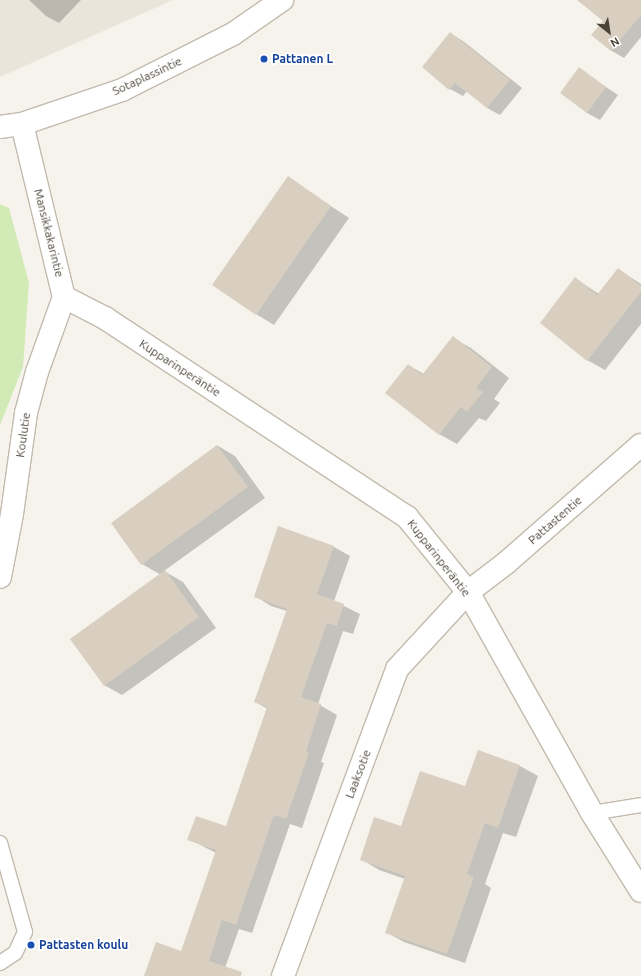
<!DOCTYPE html>
<meta charset="utf-8">
<style>
body{margin:0}
#map{position:relative;width:641px;height:976px;overflow:hidden;background:#f6f3ec;font-family:Ubuntu,sans-serif}
div>[style]{position:absolute}
.residential>*{inset:0;background:#eae5da}
.green>*{inset:0;background:#d2eab5}
.shadow>*{inset:0;background:#0003}
.building>*{inset:0;background:#d8cfc1}
.roads{filter:drop-shadow(1px 0 #c2bbae) drop-shadow(-1px 0 #c2bbae) drop-shadow(0 1px #c2bbae) drop-shadow(0 -1px #c2bbae)}
.service>*{height:14px;margin:-7px;padding:0 7px;transform-origin:7px;border-radius:7px;background:#fff}
.minor>*{height:22px;margin:-11px;padding:0 11px;transform-origin:11px;border-radius:11px;background:#fff}
.tertiary>*{height:22px;margin:-11px;padding:0 11px;transform-origin:11px;border-radius:11px;background:#fff}
.dots>*{width:11px;height:11px;translate:-50% -50%;box-sizing:border-box;border:2px solid #fff;border-radius:50%}
span{translate:-50% -50%;white-space:nowrap;text-align:center;line-height:1.15;-webkit-text-stroke:3.5px #fff;paint-order:stroke}
.transit-label{font-size:12px;color:#164399;font-weight:700}
.left{translate:0 -50%;text-align:left}
.street-label{font-size:12px;color:#4b4439}
.north{position:absolute;left:589px;top:12px;width:40px;height:40px;-webkit-text-stroke:3px #fff;paint-order:stroke;rotate:150deg;font-size:11px;font-weight:700;line-height:16px;text-align:center;color:#4b4439}
.north::after{content:'';display:block;margin:auto;width:14px;height:18px;background:#4b4439;clip-path:polygon(50% 0,100% 100%,50% 72%,0 100%)}
</style>
<div id="map">
<div class="residential">
<i style="clip-path:polygon(0 0,173px 0,0 77px)"></i>
</div>
<div class="green">
<i style="clip-path:polygon(0 204px,9px 208px,29px 283px,23px 367px,0 425px)"></i>
</div>
<div class="shadow">
<i style="clip-path:polygon(29px 0,81px 0,59px 23px,46px 16px)"></i>
<i style="clip-path:polygon(578px 0,641px 0,641px 37px,624px 58px,612px 51px,592px 35px,604px 21px)"></i>
<i style="clip-path:polygon(451px 34px,463px 41px,522px 88px,500px 115px,487px 108px,467px 91px,463px 96px,450px 89px,423px 67px)"></i>
<i style="clip-path:polygon(579px 69px,618px 95px,600px 120px,587px 113px)"></i>
<i style="clip-path:polygon(288px 178px,349px 218px,274px 325px,256px 314px)"></i>
<i style="clip-path:polygon(618px 269px,641px 284px,641px 324px,605px 370px,587px 360px,576px 279px,599px 294px)"></i>
<i style="clip-path:polygon(453px 338px,471px 348px,509px 378px,494px 399px,500px 403px,486px 421px,479px 418px,457px 444px,439px 434px,408px 365px,424px 374px)"></i>
<i style="clip-path:polygon(218px 446px,235px 456px,265px 498px,164px 571px,183px 582px,216px 628px,122px 695px,104px 685px,161px 575px,142px 564px)"></i>
<i style="clip-path:polygon(279px 528px,334px 547px,350px 556px,334px 601px,360px 614px,353px 634px,343px 631px,318px 704px,337px 715px,321px 762px,324px 763px,302px 828px,290px 824px,252px 933px,239px 929px,222px 976px,146px 976px,182px 952px,216px 853px,189px 839px,227px 828px,268px 709px,255px 702px,287px 611px,271px 606px,255px 596px)"></i>
<i style="clip-path:polygon(520px 766px,538px 776px,516px 837px,503px 833px,485px 884px,491px 888px,465px 963px,404px 942px,386px 932px,405px 879px,379px 870px,361px 859px,402px 828px,466px 788px)"></i>
</div>
<div class="building">
<i style="clip-path:polygon(577px 0,641px 0,641px 15px,611px 51px,591px 35px,603px 21px)"></i>
<i style="clip-path:polygon(450px 32px,510px 80px,487px 108px,455px 83px,449px 90px,422px 67px)"></i>
<i style="clip-path:polygon(579px 67px,606px 87px,587px 113px,560px 93px)"></i>
<i style="clip-path:polygon(288px 176px,331px 206px,256px 315px,212px 285px)"></i>
<i style="clip-path:polygon(618px 268px,641px 286px,641px 292px,587px 361px,540px 323px,575px 277px,597px 295px)"></i>
<i style="clip-path:polygon(453px 336px,492px 367px,476px 388px,483px 392px,467px 412px,461px 407px,439px 435px,385px 393px,408px 364px,422px 375px)"></i>
<i style="clip-path:polygon(217px 445px,248px 487px,141px 565px,111px 523px)"></i>
<i style="clip-path:polygon(278px 526px,334px 546px,317px 594px,344px 604px,337px 626px,327px 623px,301px 697px,321px 704px,306px 752px,309px 753px,286px 819px,274px 815px,236px 925px,222px 920px,209px 961px,242px 972px,241px 976px,144px 976px,156px 942px,181px 951px,216px 850px,187px 840px,196px 816px,226px 826px,267px 707px,254px 702px,287px 609px,254px 597px)"></i>
<i style="clip-path:polygon(165px 570px,199px 617px,104px 686px,70px 639px)"></i>
<i style="clip-path:polygon(478px 750px,520px 765px,498px 828px,485px 823px,467px 874px,474px 877px,447px 954px,385px 933px,405px 876px,360px 860px,374px 817px,401px 826px,420px 771px,465px 786px)"></i>
</div>
<div class="roads">
<div class="service">
<i style="left:592px;top:813px;width:50px;rotate:-9.3deg"></i>
<i style="left:0;top:843px;width:92px;rotate:74.3deg"></i>
<i style="left:25px;top:932px;width:23px;rotate:115deg"></i>
<i style="left:15px;top:953px;width:18px;rotate:146deg"></i>
</div>
<div class="minor">
<i style="left:0;top:577px;width:64px;rotate:-79.2deg"></i>
<i style="left:12px;top:514px;width:102px;rotate:-82.1deg"></i>
<i style="left:26px;top:413px;width:42px;rotate:-75deg"></i>
<i style="left:37px;top:372px;width:80px;rotate:-70.2deg"></i>
<i style="left:283px;top:976px;width:327px;rotate:-69.6deg"></i>
<i style="left:397px;top:669px;width:105px;rotate:-47.3deg"></i>
<i style="left:468px;top:592px;width:48px;rotate:-37.3deg"></i>
<i style="left:506px;top:563px;width:179px;rotate:-41.2deg"></i>
</div>
<div class="tertiary">
<i style="left:22px;top:124px;width:178px;rotate:76.4deg"></i>
<i style="left:64px;top:297px;width:46px;rotate:27.1deg"></i>
<i style="left:105px;top:318px;width:362px;rotate:33.4deg"></i>
<i style="left:407px;top:517px;width:97px;rotate:50.9deg"></i>
<i style="left:468px;top:592px;width:253px;rotate:60.7deg"></i>
<i style="left:592px;top:813px;width:92px;rotate:57.9deg"></i>
<i style="left:0;top:127px;width:22px;rotate:-8deg"></i>
<i style="left:22px;top:124px;width:106px;rotate:-18.8deg"></i>
<i style="left:122px;top:90px;width:124px;rotate:-26.8deg"></i>
<i style="left:233px;top:34px;width:60px;rotate:-34.8deg"></i>
</div>
</div>
<div class="dots">
<i style="left:264px;top:59px;background:#1a4fb4"></i>
<i style="left:31px;top:945px;background:#1a4fb4"></i>
</div>
<div class="transit-label">
<span class="left" style="left:272px;top:59px">Pattanen L</span>
<span class="left" style="left:39px;top:945px">Pattasten koulu</span>
</div>
<div class="street-label">
<span style="left:147px;top:76px;rotate:-25deg">Sotaplassintie</span>
<span style="left:49px;top:233px;rotate:76deg">Mansikkakarintie</span>
<span style="left:180px;top:368px;rotate:33deg">Kupparinperäntie</span>
<span style="left:23px;top:435px;rotate:-82deg">Koulutie</span>
<span style="left:555px;top:520px;rotate:-41deg">Pattastentie</span>
<span style="left:439px;top:558px;rotate:52deg">Kupparinperäntie</span>
<span style="left:358px;top:774px;rotate:-69deg">Laaksotie</span>
</div>
<div class="north">N</div>
</div>
